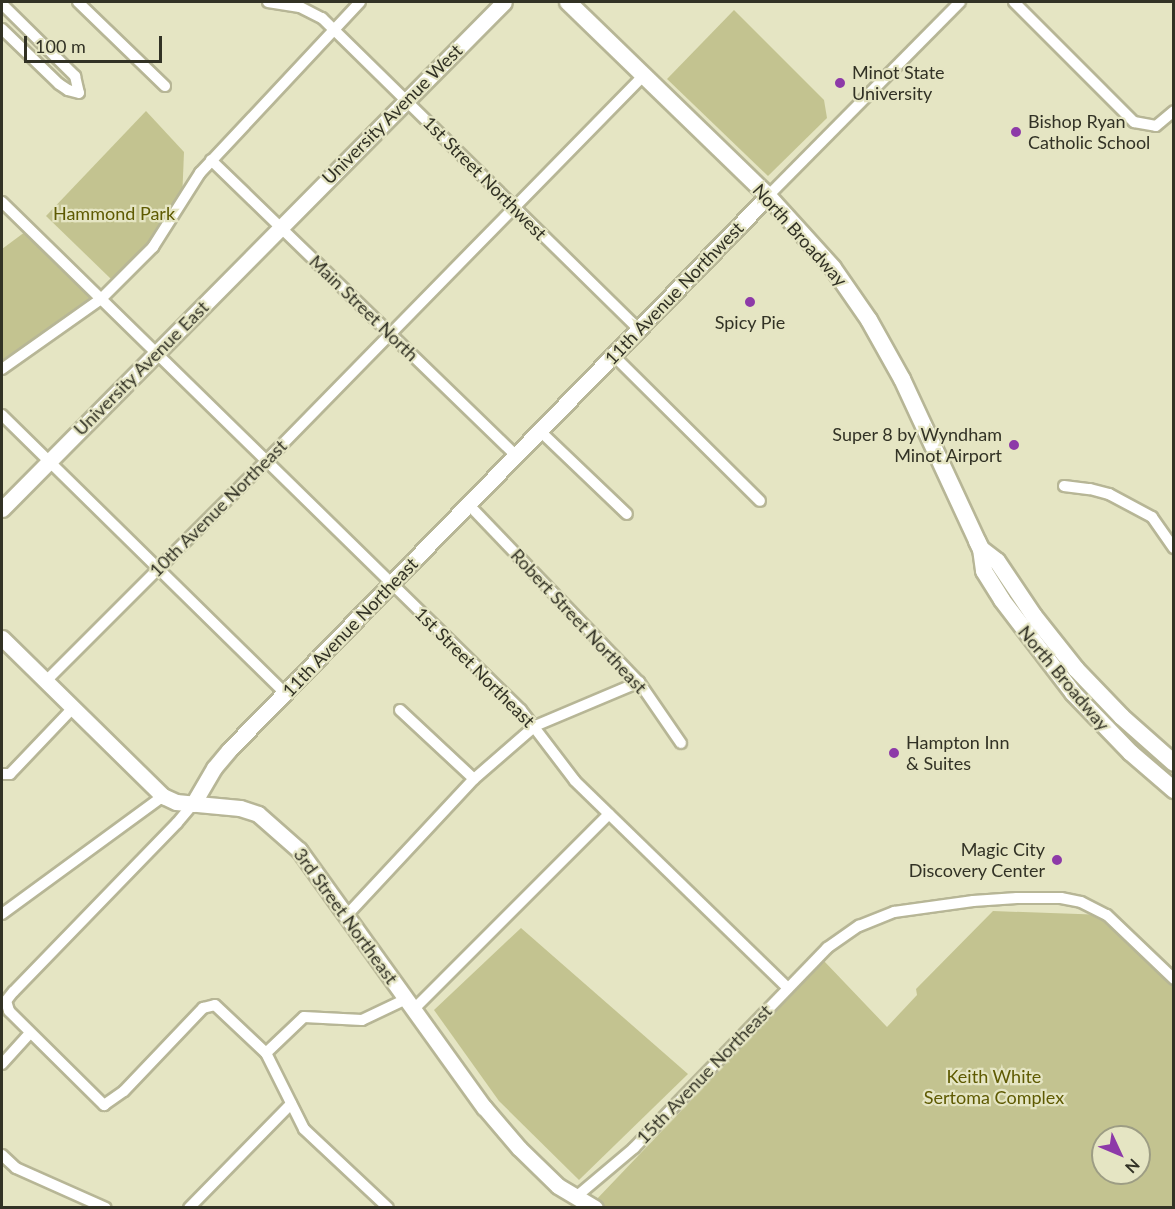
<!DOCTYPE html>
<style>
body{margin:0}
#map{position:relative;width:1175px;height:1209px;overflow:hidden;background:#e5e5c3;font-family:Lato,sans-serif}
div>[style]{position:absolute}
.green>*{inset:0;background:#c3c390}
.roads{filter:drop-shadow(2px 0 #b7b696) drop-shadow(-2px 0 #b7b696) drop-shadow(0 2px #b7b696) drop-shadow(0 -2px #b7b696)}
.street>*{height:10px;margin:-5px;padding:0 5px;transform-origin:5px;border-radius:5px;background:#fff}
.secondary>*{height:15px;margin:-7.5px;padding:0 7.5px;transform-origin:7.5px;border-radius:7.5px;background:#fff}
.primary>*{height:16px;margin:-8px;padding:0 8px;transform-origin:8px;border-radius:8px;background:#fff}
.dots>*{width:16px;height:16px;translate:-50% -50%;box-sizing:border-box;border:3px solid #e5e5c3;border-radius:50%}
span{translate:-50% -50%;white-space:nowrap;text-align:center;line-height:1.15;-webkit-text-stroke:4.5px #e5e5c3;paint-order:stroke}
.poi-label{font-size:18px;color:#323225}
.left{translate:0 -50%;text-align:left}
.right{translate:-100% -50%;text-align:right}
.street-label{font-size:18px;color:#323225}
.park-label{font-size:18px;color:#5e5a02}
.frame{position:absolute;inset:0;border:3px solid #323225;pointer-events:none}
.north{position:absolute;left:1091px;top:1125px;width:60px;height:60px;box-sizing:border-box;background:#e5e5c3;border:2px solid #9d9d84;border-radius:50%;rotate:134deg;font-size:16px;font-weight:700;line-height:24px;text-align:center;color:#323225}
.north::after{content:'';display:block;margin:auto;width:21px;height:27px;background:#8d3aa8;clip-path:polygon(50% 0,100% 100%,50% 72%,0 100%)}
.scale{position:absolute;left:24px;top:36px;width:138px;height:27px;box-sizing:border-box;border:3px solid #323225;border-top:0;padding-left:8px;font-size:18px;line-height:21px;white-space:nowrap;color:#323225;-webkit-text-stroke:4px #e5e5c3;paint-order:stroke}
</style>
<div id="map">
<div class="green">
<i style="clip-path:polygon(734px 10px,824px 100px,827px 118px,768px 176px,667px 79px)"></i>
<i style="clip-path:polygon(146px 111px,184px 152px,182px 201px,150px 244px,111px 279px,46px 216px)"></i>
<i style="clip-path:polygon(29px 229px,101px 299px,2px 369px,2px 249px)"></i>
<i style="clip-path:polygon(evenodd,993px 911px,1106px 915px,1173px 984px,1173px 1207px,605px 1208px,595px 1201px,824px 961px,887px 1027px,917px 995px,916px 989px,993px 911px,1103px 1137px,1139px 1137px,1139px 1173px,1103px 1173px,1103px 1137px)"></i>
<i style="clip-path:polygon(521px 928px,688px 1074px,579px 1180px,499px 1101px,434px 1010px)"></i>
</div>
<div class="roads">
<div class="street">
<i style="left:78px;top:2px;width:121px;rotate:44deg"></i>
<i style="left:268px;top:2px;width:32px;rotate:9deg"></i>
<i style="left:300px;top:7px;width:25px;rotate:27deg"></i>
<i style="left:322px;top:18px;width:444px;rotate:44.5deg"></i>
<i style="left:1014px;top:2px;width:170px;rotate:45deg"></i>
<i style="left:1134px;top:122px;width:22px;rotate:10deg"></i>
<i style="left:1156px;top:126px;width:23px;rotate:-40deg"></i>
<i style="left:2px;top:4px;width:103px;rotate:44.6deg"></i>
<i style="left:75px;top:76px;width:17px;rotate:77deg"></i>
<i style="left:79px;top:93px;width:11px;rotate:-165deg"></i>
<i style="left:68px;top:90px;width:11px;rotate:-146deg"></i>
<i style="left:59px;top:84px;width:79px;rotate:-136deg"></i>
<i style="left:211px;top:160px;width:425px;rotate:44.1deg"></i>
<i style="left:768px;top:196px;width:273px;rotate:-45.3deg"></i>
<i style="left:2px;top:202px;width:726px;rotate:44.39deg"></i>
<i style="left:521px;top:710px;width:89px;rotate:52.7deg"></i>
<i style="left:575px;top:781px;width:296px;rotate:44.2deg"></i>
<i style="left:613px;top:355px;width:207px;rotate:44.8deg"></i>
<i style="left:2px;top:369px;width:121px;rotate:-35.3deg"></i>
<i style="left:101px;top:299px;width:74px;rotate:-45deg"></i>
<i style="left:153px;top:247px;width:88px;rotate:-57.6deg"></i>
<i style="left:200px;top:173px;width:234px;rotate:-46.9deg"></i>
<i style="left:2px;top:415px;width:398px;rotate:44.5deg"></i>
<i style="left:540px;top:431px;width:120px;rotate:43.7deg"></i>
<i style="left:1064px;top:486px;width:26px;rotate:7deg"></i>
<i style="left:1090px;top:489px;width:20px;rotate:15deg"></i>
<i style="left:1109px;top:494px;width:49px;rotate:28.1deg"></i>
<i style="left:1152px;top:517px;width:38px;rotate:55deg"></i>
<i style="left:469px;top:505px;width:245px;rotate:46.2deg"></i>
<i style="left:639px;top:682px;width:74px;rotate:55.5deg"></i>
<i style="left:45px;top:682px;width:313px;rotate:-45deg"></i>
<i style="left:266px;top:461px;width:540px;rotate:-45.6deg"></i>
<i style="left:400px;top:710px;width:101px;rotate:43deg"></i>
<i style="left:2px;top:774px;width:8px"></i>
<i style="left:10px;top:774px;width:90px;rotate:-46.4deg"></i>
<i style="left:193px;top:804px;width:25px;rotate:130deg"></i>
<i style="left:177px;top:823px;width:235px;rotate:134.1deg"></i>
<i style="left:13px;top:992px;width:11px;rotate:128deg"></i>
<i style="left:6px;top:1001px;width:10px;rotate:73deg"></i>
<i style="left:9px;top:1011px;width:134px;rotate:44.7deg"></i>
<i style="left:104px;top:1105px;width:24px;rotate:-35deg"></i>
<i style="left:124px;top:1091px;width:115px;rotate:-46.4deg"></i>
<i style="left:203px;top:1008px;width:12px;rotate:-14deg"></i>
<i style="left:215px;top:1005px;width:70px;rotate:43.3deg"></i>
<i style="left:266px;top:1053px;width:85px;rotate:63.4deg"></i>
<i style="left:304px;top:1129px;width:115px;rotate:43.2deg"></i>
<i style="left:2px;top:914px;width:200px;rotate:-36.2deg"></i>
<i style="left:347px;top:915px;width:186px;rotate:-47deg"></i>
<i style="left:474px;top:779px;width:81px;rotate:-41deg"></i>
<i style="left:535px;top:726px;width:113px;rotate:-22.9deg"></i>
<i style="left:413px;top:1010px;width:277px;rotate:-45deg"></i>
<i style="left:266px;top:1053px;width:52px;rotate:-43.5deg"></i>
<i style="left:304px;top:1017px;width:58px;rotate:3deg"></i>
<i style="left:362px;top:1020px;width:49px;rotate:-25.5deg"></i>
<i style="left:2px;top:1064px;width:42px;rotate:-47.9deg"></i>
<i style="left:2px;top:1155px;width:19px;rotate:43deg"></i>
<i style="left:16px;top:1168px;width:98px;rotate:24deg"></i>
<i style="left:577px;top:1196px;width:75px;rotate:-40.1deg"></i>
<i style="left:634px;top:1148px;width:278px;rotate:-46deg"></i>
<i style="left:827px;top:948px;width:39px;rotate:-35deg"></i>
<i style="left:859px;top:926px;width:38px;rotate:-22deg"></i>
<i style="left:894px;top:912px;width:80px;rotate:-7.9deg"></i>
<i style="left:973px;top:901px;width:44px;rotate:-3.9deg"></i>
<i style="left:1017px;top:898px;width:44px"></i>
<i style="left:1061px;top:898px;width:20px;rotate:11deg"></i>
<i style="left:1081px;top:902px;width:29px;rotate:27deg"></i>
<i style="left:1107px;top:915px;width:93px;rotate:43.7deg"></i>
<i style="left:189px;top:1208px;width:146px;rotate:-45.6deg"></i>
</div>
<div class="secondary">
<i style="left:2px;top:509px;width:713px;rotate:-45.28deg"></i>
<i style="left:2px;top:638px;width:226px;rotate:44.5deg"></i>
<i style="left:163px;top:796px;width:14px;rotate:25deg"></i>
<i style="left:176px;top:802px;width:64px;rotate:5.4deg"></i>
<i style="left:240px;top:808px;width:19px;rotate:18deg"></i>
<i style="left:258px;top:814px;width:55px;rotate:41.3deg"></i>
<i style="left:299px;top:850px;width:317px;rotate:54.3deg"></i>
<i style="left:484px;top:1107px;width:54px;rotate:49.5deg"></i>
<i style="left:519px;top:1148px;width:54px;rotate:44.3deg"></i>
<i style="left:558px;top:1186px;width:43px;rotate:30.7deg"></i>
<i style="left:193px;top:804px;width:42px;rotate:-59.7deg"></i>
<i style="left:214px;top:768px;width:23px;rotate:-50deg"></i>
<i style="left:229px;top:750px;width:773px;rotate:-45.79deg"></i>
</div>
<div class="primary">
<i style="left:568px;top:2px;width:279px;rotate:44.1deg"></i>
<i style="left:768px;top:196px;width:97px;rotate:47.9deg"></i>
<i style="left:833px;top:268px;width:63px;rotate:55.3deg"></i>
<i style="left:869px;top:320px;width:68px;rotate:60.8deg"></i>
<i style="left:902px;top:379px;width:187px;rotate:65.1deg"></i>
<i style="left:981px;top:549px;width:22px;rotate:82deg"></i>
<i style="left:984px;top:571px;width:34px;rotate:58deg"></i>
<i style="left:1002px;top:600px;width:117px;rotate:52.6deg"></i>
<i style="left:1073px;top:693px;width:83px;rotate:46deg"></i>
<i style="left:1131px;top:753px;width:57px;rotate:40.7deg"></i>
<i style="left:977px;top:541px;width:9px;rotate:63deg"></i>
<i style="left:981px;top:549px;width:20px;rotate:37deg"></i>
<i style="left:997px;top:561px;width:66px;rotate:56.1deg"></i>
<i style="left:1034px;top:616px;width:68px;rotate:51.6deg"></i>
<i style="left:1076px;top:669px;width:66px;rotate:46.2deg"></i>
<i style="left:1122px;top:717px;width:69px;rotate:41.5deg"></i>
</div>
</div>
<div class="dots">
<i style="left:840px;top:83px;background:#8d3aa8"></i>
<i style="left:1016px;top:132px;background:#8d3aa8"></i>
<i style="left:750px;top:302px;background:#8d3aa8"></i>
<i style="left:1014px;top:445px;background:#8d3aa8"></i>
<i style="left:894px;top:753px;background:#8d3aa8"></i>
<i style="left:1057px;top:860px;background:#8d3aa8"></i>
</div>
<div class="poi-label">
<span class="left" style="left:852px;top:83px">Minot State<br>University</span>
<span class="left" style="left:1028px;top:132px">Bishop Ryan<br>Catholic School</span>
<span style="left:750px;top:322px">Spicy Pie</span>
<span class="right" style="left:1002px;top:445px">Super 8 by Wyndham<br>Minot Airport</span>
<span class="left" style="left:906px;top:753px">Hampton Inn<br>&amp; Suites</span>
<span class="right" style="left:1045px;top:860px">Magic City<br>Discovery Center</span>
</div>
<div class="street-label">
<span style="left:392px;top:114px;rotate:-45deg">University Avenue West</span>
<span style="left:485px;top:178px;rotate:45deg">1st Street Northwest</span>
<span style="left:800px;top:235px;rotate:48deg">North Broadway</span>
<span style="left:674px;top:293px;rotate:-46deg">11th Avenue Northwest</span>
<span style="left:364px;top:308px;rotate:44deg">Main Street North</span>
<span style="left:141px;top:368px;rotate:-45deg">University Avenue East</span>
<span style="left:218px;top:508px;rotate:-45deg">10th Avenue Northeast</span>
<span style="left:579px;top:621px;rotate:47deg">Robert Street Northeast</span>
<span style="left:350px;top:627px;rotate:-46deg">11th Avenue Northeast</span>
<span style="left:475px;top:667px;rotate:45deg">1st Street Northeast</span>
<span style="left:1064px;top:678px;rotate:50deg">North Broadway</span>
<span style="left:346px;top:916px;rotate:54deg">3rd Street Northeast</span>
<span style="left:704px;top:1074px;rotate:-46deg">15th Avenue Northeast</span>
</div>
<div class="park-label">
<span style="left:114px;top:213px">Hammond Park</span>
<span style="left:994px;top:1087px">Keith White<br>Sertoma Complex</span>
</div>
<div class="frame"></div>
<div class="north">N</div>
<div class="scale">100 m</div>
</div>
